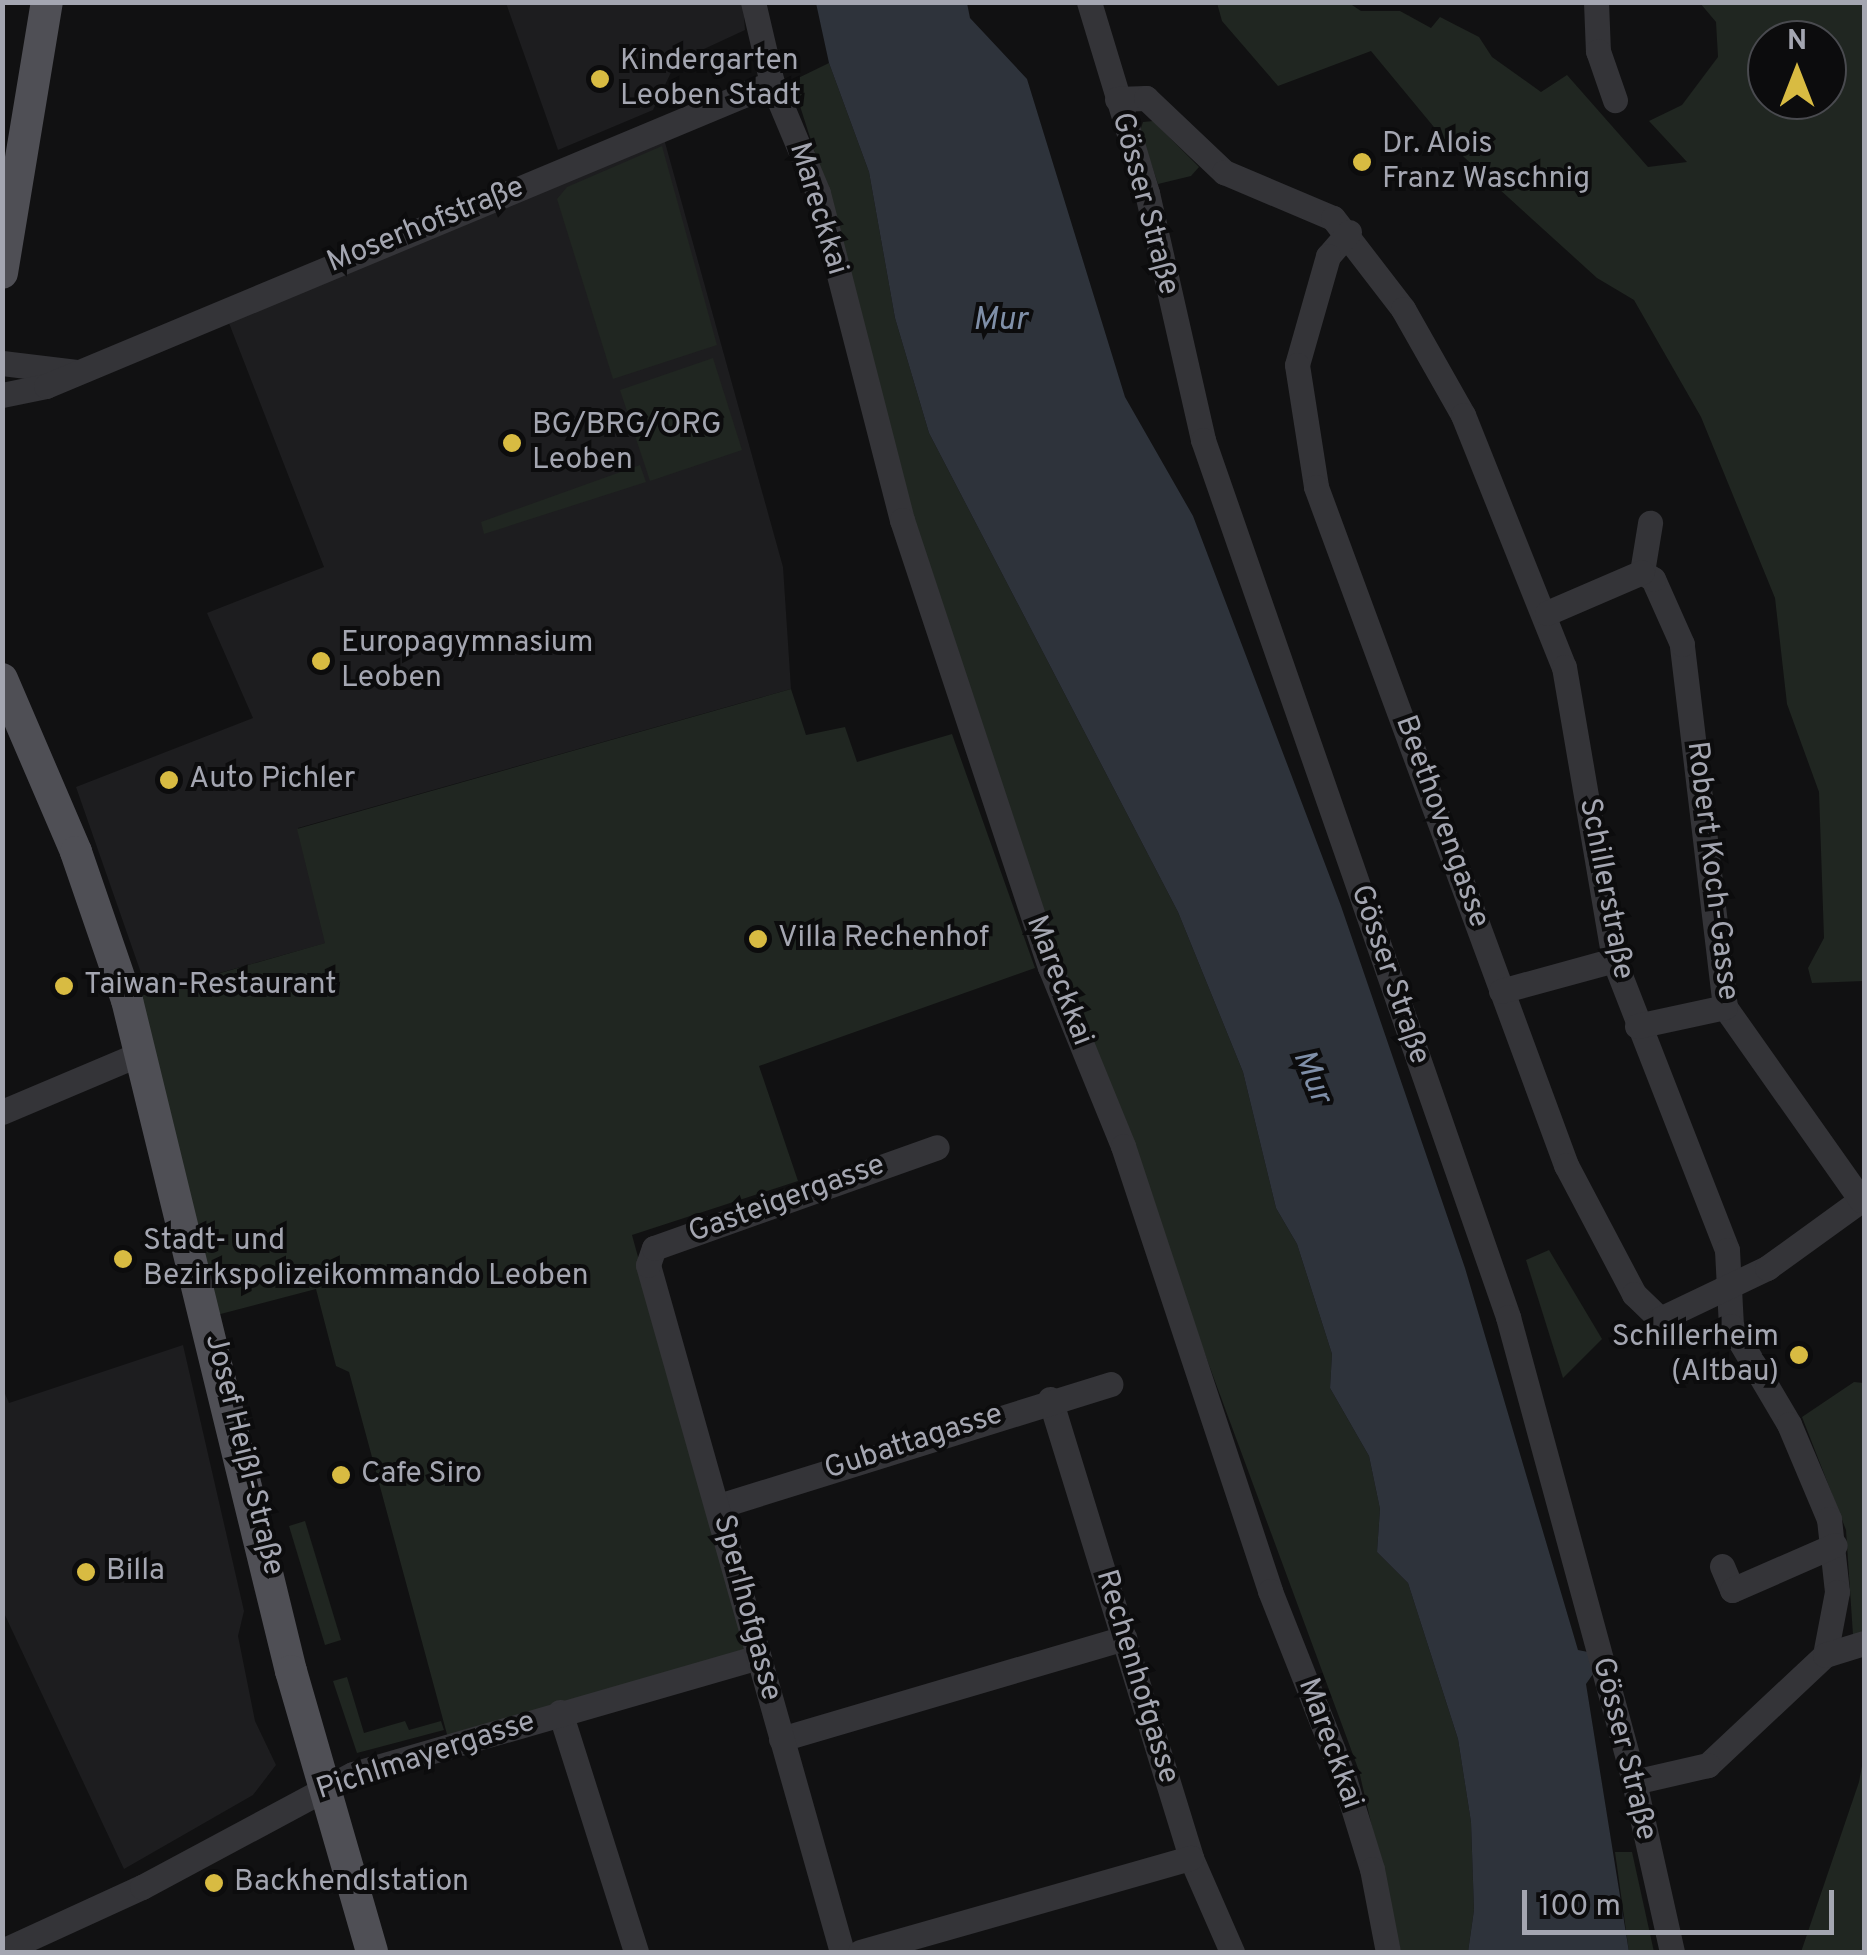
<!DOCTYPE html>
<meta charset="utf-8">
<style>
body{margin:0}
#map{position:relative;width:1867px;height:1955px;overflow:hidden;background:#111112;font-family:Overpass,sans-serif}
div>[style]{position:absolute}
.built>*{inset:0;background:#1d1d1f}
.green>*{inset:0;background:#202621}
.water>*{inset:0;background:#2e333b}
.minor>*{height:25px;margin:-12.5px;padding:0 12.5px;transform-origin:12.5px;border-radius:12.5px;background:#343438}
.major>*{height:32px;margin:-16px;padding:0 16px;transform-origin:16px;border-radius:16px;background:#4f4f55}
.dots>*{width:28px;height:28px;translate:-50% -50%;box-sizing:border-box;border:5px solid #0c0c0d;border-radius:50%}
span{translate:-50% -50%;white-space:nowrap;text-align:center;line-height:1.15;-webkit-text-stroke:8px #0c0c0d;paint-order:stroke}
.poi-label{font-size:30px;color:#a4a6b1}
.left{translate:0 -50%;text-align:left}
.right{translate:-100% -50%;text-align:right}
.street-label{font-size:30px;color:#a4a6b1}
.water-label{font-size:32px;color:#7f8fa8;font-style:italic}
.frame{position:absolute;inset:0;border:5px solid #a4a6b1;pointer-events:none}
.north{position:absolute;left:1747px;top:20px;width:100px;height:100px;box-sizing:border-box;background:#0c0c0d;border:2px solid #494a4f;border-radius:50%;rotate:0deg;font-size:28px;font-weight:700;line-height:40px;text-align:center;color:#a4a6b1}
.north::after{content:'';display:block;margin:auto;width:35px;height:45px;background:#d8bb42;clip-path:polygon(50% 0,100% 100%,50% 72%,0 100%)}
.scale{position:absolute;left:1522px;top:1890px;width:312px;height:45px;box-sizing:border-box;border:5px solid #a4a6b1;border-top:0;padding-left:12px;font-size:30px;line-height:35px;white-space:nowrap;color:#a4a6b1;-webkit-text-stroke:8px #0c0c0d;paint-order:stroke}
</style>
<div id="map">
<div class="built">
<i style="clip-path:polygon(506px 3px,743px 3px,745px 30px,676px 62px,653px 110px,558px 150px)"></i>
<i style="clip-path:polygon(661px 128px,783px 567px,791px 689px,298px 828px,326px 943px,148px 993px,76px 787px,253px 718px,207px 613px,324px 567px,227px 318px)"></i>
<i style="clip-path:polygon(183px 1345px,244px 1611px,238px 1636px,255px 1721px,276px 1765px,253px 1795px,124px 1869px,3px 1611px,3px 1389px,9px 1403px)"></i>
</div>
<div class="green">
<i style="clip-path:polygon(evenodd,1217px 3px,1349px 3px,1361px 11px,1400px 11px,1431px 28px,1440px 17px,1479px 37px,1492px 57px,1541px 92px,1567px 75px,1648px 167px,1687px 162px,1649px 121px,1682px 105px,1718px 57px,1716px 22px,1700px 3px,1864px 3px,1864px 981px,1812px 983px,1808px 968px,1824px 938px,1819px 792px,1787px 704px,1775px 598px,1701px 417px,1634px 300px,1597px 278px,1443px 138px,1371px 51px,1278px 86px,1222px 21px,1217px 3px,1767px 40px,1827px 40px,1827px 100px,1767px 100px,1767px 40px)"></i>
<i style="clip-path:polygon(829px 63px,869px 172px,895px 318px,929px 433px,1178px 912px,1243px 1072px,1276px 1208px,1297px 1244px,1332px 1354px,1330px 1388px,1369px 1456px,1380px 1509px,1377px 1552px,1408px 1583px,1458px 1739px,1471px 1822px,1474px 1910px,1468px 1952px,1401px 1952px,1359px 1771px,1059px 959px,926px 567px,830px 200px,792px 81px)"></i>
<i style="clip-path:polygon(1153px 121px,1199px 167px,1191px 176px,1158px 184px,1140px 131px,1143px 122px)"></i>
<i style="clip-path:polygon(662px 146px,717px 345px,613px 379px,557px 199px,567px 187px)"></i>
<i style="clip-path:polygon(713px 358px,742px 450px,650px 481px,620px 390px)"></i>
<i style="clip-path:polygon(640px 465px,646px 482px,484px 534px,481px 522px)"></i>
<i style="clip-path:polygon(791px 689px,806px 735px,845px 727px,857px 762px,952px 734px,1035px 968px,759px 1066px,798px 1181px,632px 1235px,746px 1650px,448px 1738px,349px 1372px,336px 1366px,316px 1289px,209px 1317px,127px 1000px,325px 943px,297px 829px)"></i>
<i style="clip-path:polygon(1549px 1250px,1602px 1339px,1563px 1378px,1526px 1260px)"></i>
<i style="clip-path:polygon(1854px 1382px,1864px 1383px,1864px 1631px,1853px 1635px,1846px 1530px,1802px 1417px)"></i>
<i style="clip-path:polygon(305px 1521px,341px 1640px,325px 1645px,289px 1526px)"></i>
<i style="clip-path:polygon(347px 1677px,364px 1733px,405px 1721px,409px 1730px,441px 1721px,444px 1730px,357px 1753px,333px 1681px)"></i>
<i style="clip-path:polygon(1864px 1755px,1864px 1952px,1801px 1952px,1859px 1782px)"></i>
<i style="clip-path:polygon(1615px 1852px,1632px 1852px,1654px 1952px,1629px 1952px)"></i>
</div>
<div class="water">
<i style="clip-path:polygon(816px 3px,967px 3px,970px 18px,1027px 79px,1125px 397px,1193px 516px,1341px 906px,1465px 1268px,1578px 1650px,1588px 1652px,1593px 1674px,1586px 1684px,1629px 1952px,1468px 1952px,1474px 1910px,1471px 1822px,1458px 1739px,1408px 1583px,1377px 1552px,1380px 1509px,1369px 1456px,1330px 1388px,1332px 1354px,1297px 1244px,1276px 1208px,1243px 1072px,1178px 912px,929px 433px,895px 318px,869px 172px,829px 63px)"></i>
</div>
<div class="minor">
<i style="left:753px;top:2px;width:83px;rotate:76.8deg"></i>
<i style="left:772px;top:83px;width:119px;rotate:67.3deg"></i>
<i style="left:818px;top:193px;width:338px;rotate:75.6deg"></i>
<i style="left:902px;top:520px;width:471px;rotate:71.7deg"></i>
<i style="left:1050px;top:967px;width:193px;rotate:67.8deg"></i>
<i style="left:1123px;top:1146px;width:469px;rotate:71.7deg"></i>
<i style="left:1270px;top:1591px;width:198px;rotate:68.4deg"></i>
<i style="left:1343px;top:1775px;width:98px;rotate:72.9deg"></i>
<i style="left:1372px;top:1869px;width:85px;rotate:79.1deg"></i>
<i style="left:1089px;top:2px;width:200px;rotate:73.1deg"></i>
<i style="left:1147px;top:193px;width:253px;rotate:77.2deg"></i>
<i style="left:1203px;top:440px;width:929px;rotate:70.82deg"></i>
<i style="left:1508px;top:1317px;width:482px;rotate:74.8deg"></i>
<i style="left:1634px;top:1782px;width:174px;rotate:77.4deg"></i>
<i style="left:1596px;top:2px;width:49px;rotate:87.7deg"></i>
<i style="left:1598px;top:51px;width:52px;rotate:70.9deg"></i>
<i style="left:1117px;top:99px;width:29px;rotate:-2deg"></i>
<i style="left:1146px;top:98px;width:108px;rotate:43.5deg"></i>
<i style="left:1224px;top:172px;width:118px;rotate:22.9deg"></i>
<i style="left:1333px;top:218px;width:115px;rotate:52.4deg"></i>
<i style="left:1403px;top:309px;width:122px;rotate:60.5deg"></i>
<i style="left:1463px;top:415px;width:271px;rotate:68.2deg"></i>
<i style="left:1564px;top:667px;width:297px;rotate:80.3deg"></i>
<i style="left:1614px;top:960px;width:311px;rotate:68.7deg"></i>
<i style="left:1727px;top:1250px;width:76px;rotate:87deg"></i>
<i style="left:1731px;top:1326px;width:114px;rotate:59.4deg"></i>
<i style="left:1789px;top:1424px;width:103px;rotate:67.2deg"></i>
<i style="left:1829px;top:1519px;width:73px;rotate:83.7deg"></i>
<i style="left:1837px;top:1592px;width:64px;rotate:100.8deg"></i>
<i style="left:1825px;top:1655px;width:161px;rotate:136.8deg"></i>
<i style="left:1708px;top:1765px;width:76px;rotate:167.1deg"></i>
<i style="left:1349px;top:232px;width:32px;rotate:131deg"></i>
<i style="left:1328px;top:256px;width:113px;rotate:105.9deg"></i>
<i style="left:1297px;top:365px;width:123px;rotate:81.1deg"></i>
<i style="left:1316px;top:487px;width:723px;rotate:69.76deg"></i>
<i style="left:1566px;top:1165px;width:146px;rotate:62.2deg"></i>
<i style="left:1634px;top:1294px;width:36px;rotate:44deg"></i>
<i style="left:1660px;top:1319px;width:119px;rotate:-25.5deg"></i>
<i style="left:1767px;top:1268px;width:116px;rotate:-35.9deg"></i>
<i style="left:1861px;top:1200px;width:236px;rotate:-125.2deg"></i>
<i style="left:1725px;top:1007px;width:366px;rotate:-96.8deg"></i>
<i style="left:1682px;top:644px;width:71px;rotate:-114deg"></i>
<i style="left:1653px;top:579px;width:13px;rotate:-148deg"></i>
<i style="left:2px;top:363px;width:75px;rotate:6.9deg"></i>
<i style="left:2px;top:395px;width:45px;rotate:-11.6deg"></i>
<i style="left:46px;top:386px;width:787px;rotate:-22.65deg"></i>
<i style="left:1642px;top:572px;width:50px;rotate:-80.7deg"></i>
<i style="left:1547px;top:613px;width:103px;rotate:-23.3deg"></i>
<i style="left:1501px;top:991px;width:117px;rotate:-15.3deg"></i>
<i style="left:1637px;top:1026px;width:90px;rotate:-12.2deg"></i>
<i style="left:2px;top:1112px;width:149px;rotate:-22.9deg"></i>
<i style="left:1050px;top:1399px;width:480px;rotate:72.9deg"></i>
<i style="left:1191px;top:1858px;width:103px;rotate:66.4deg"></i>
<i style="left:719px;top:1506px;width:410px;rotate:-17.3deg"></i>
<i style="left:1722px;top:1566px;width:26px;rotate:67deg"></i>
<i style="left:1732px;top:1590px;width:112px;rotate:-23.6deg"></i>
<i style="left:1825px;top:1655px;width:41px;rotate:-17.1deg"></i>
<i style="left:560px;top:1712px;width:252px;rotate:72.4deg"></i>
<i style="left:781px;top:1739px;width:358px;rotate:-16.4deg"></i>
<i style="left:2px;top:1951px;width:154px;rotate:-24.6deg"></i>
<i style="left:142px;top:1887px;width:239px;rotate:-28.2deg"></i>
<i style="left:353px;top:1774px;width:422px;rotate:-16.1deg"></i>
<i style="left:842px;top:1952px;width:714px;rotate:-105.77deg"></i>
<i style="left:648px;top:1265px;width:18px;rotate:-71deg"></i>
<i style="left:654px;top:1248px;width:300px;rotate:-19.6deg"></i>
<i style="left:860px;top:1952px;width:344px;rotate:-15.9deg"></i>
</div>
<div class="major">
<i style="left:2px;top:273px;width:275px;rotate:-80.6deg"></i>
<i style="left:2px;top:679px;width:188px;rotate:66.8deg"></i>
<i style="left:76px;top:852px;width:157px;rotate:71deg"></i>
<i style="left:127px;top:1000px;width:691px;rotate:76.27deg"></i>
<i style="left:291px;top:1671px;width:292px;rotate:73.9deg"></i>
</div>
<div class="dots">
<i style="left:600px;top:79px;background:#d8bb42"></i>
<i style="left:1362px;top:162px;background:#d8bb42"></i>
<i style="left:512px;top:443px;background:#d8bb42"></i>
<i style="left:321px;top:661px;background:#d8bb42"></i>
<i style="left:169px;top:780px;background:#d8bb42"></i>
<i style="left:758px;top:939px;background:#d8bb42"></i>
<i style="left:64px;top:986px;background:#d8bb42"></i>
<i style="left:123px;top:1259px;background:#d8bb42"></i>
<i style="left:1799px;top:1355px;background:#d8bb42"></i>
<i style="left:341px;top:1475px;background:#d8bb42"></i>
<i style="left:86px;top:1572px;background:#d8bb42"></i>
<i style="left:214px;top:1883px;background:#d8bb42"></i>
</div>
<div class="poi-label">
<span class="left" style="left:620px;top:79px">Kindergarten<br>Leoben Stadt</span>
<span class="left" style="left:1382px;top:162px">Dr. Alois<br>Franz Waschnig</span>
<span class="left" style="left:532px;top:443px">BG/BRG/ORG<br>Leoben</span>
<span class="left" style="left:341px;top:661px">Europagymnasium<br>Leoben</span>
<span class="left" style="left:189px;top:780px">Auto Pichler</span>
<span class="left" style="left:778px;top:939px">Villa Rechenhof</span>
<span class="left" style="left:84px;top:986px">Taiwan-Restaurant</span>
<span class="left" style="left:143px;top:1259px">Stadt- und<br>Bezirkspolizeikommando Leoben</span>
<span class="right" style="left:1779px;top:1355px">Schillerheim<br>(Altbau)</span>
<span class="left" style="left:361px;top:1475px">Cafe Siro</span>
<span class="left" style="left:106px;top:1572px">Billa</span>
<span class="left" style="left:234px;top:1883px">Backhendlstation</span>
</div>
<div class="street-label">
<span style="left:1144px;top:204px;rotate:75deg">Gösser Straße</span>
<span style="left:817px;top:209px;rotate:73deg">Mareckkai</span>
<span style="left:426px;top:226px;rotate:-22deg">Moserhofstraße</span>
<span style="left:1441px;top:822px;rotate:70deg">Beethovengasse</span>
<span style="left:1711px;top:871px;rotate:83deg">Robert Koch-Gasse</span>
<span style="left:1605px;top:889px;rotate:79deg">Schillerstraße</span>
<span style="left:1389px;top:975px;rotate:71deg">Gösser Straße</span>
<span style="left:1058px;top:981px;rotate:69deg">Mareckkai</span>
<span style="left:787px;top:1200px;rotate:-20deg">Gasteigergasse</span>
<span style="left:914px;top:1443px;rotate:-18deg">Gubattagasse</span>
<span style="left:243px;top:1455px;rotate:76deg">Josef Heißl-Straße</span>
<span style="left:746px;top:1608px;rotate:75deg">Sperlhofgasse</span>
<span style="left:1136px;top:1677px;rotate:73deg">Rechenhofgasse</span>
<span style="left:1329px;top:1744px;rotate:70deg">Mareckkai</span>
<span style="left:1623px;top:1749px;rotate:76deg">Gösser Straße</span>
<span style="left:426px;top:1757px;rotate:-18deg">Pichlmayergasse</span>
</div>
<div class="water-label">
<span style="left:1000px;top:321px">Mur</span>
<span style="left:1311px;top:1077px;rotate:68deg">Mur</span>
</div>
<div class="frame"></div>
<div class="north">N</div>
<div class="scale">100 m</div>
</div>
